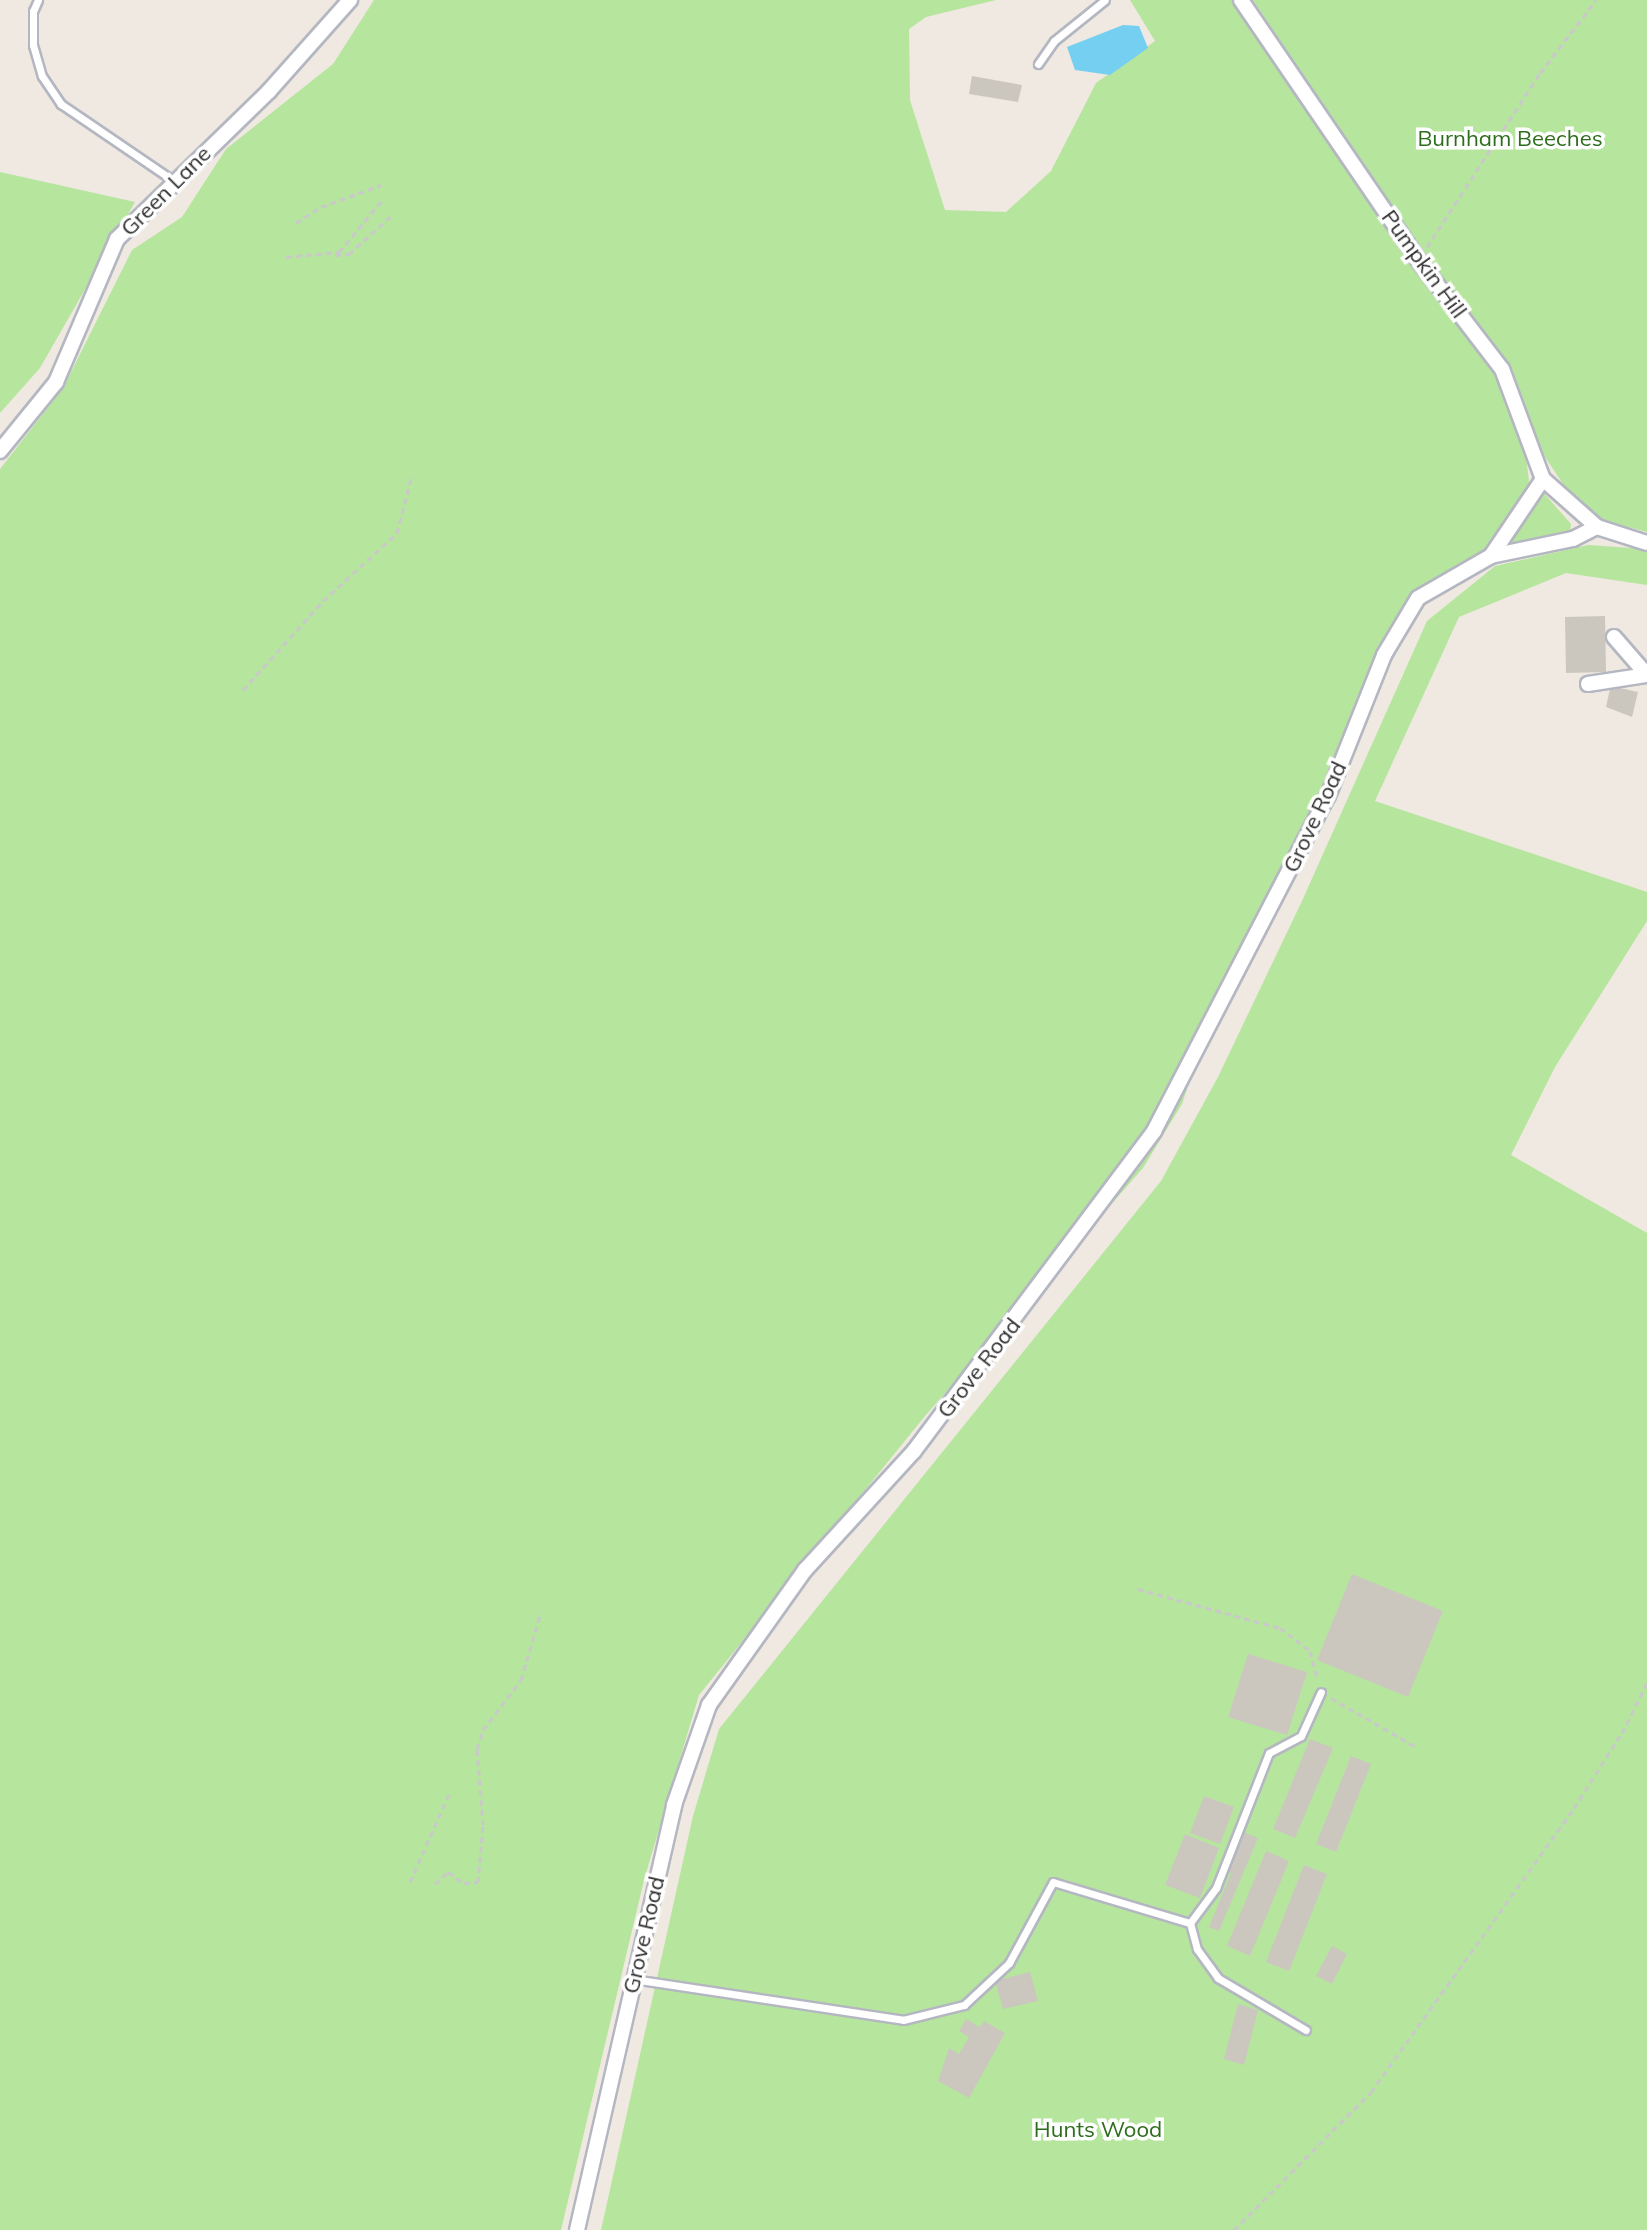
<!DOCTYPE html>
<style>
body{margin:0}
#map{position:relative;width:1647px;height:2230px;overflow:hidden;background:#efe9e1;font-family:Mulish,sans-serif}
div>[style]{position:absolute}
.green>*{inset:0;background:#b6e59e}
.water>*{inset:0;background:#75cff0}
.building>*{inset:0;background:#cbc7bf}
.path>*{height:3px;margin-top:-1.5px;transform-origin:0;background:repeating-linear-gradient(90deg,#c9c9c9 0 6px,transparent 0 10px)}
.roads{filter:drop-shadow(2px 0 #b4b7c1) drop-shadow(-2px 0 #b4b7c1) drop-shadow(0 2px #b4b7c1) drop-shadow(0 -2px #b4b7c1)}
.lane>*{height:7px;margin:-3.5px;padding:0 3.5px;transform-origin:3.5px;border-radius:3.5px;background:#fff}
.street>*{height:14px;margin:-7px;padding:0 7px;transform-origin:7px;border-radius:7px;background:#fff}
span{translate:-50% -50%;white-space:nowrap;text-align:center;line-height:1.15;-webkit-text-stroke:7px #fff;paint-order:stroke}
.park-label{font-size:22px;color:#2c6e1b}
.street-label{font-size:22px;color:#2e2e2e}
</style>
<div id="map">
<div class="green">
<i style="clip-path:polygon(374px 0,996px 0,926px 17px,909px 29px,910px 100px,945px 210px,1006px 212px,1051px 171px,1096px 83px,1155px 41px,1130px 0,1232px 0,1500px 382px,1524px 439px,1530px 490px,1491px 548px,1398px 614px,1353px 744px,1212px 1015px,1182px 1104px,1143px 1168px,925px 1416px,699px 1695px,644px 1880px,561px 2230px,0 2230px,0 469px,63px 388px,132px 250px,182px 217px,226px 149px,333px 64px)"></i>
<i style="clip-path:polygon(1253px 0,1647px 0,1647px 532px,1598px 519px,1563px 484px,1543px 454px,1513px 372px,1390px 206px)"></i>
<i style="clip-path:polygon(0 172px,135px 202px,40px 368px,0 413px)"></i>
<i style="clip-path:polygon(1542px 491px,1571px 524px,1570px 534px,1508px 545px)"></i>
<i style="clip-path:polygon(1588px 545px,1647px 549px,1647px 585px,1566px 573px,1459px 617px,1375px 801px,1647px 892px,1647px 921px,1555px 1067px,1511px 1155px,1647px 1233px,1647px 2230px,601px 2230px,693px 1816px,719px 1729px,1161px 1181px,1218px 1077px,1302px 901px,1427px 621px,1495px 566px)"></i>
</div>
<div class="water">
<i style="clip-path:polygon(1123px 25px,1139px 26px,1148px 48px,1110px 75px,1075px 70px,1067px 47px)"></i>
</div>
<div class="building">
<i style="clip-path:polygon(972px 76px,1022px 85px,1018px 102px,969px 94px)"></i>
<i style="clip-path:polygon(1605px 616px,1606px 672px,1566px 673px,1565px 617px)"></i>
<i style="clip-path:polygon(1620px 688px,1638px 692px,1632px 717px,1606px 707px,1610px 689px)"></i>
<i style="clip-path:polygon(1352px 1574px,1443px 1611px,1408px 1697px,1317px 1660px)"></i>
<i style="clip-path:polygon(1248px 1654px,1307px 1672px,1287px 1735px,1228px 1717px)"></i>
<i style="clip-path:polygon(1310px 1739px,1333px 1748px,1295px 1838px,1273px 1829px)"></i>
<i style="clip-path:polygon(1351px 1756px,1371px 1764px,1336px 1852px,1316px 1844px)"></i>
<i style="clip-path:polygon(1204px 1796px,1234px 1807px,1220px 1844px,1190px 1833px)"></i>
<i style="clip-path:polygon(1241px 1831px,1258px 1838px,1219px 1931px,1209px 1927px,1231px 1873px,1225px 1870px)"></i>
<i style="clip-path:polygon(1185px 1834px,1219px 1848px,1200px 1898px,1165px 1885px)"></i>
<i style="clip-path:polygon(1266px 1851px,1289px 1861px,1250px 1956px,1227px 1946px)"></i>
<i style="clip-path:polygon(1304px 1865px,1327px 1874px,1289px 1971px,1266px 1962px)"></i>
<i style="clip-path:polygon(1332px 1946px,1347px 1954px,1332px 1984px,1316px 1976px)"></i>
<i style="clip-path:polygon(1030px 1972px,1038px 2001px,1003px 2009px,995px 1981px)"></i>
<i style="clip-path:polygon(1238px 2004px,1258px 2010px,1244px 2065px,1224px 2059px)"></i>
<i style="clip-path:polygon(966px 2019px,980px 2027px,984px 2021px,1005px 2033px,969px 2098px,938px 2081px,949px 2048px,959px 2054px,969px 2037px,959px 2031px)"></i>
</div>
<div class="path">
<i style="left:296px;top:223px;width:30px;rotate:-33deg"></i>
<i style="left:321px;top:207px;width:64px;rotate:-20.1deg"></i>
<i style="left:1427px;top:247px;width:207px;rotate:-57deg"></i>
<i style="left:1540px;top:73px;width:92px;rotate:-52.5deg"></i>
<i style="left:335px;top:255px;width:14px;rotate:-4deg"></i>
<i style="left:349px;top:254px;width:58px;rotate:-42.2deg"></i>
<i style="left:286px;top:257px;width:53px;rotate:-5.4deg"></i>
<i style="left:339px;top:252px;width:70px;rotate:-50.2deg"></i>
<i style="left:243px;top:690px;width:120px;rotate:-48deg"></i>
<i style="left:323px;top:601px;width:100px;rotate:-42.6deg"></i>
<i style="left:397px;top:533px;width:60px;rotate:-75.5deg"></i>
<i style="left:1138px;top:1589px;width:147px;rotate:15.4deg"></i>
<i style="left:1280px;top:1628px;width:38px;rotate:37deg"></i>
<i style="left:1310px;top:1651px;width:30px;rotate:75deg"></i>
<i style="left:1331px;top:1698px;width:100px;rotate:29.9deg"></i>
<i style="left:410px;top:1882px;width:98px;rotate:-66deg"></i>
<i style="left:435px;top:1884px;width:18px;rotate:-43deg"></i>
<i style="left:448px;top:1872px;width:19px;rotate:35deg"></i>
<i style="left:464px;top:1883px;width:14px;rotate:-4deg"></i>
<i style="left:478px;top:1882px;width:57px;rotate:-85deg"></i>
<i style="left:483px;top:1825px;width:76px;rotate:-94.5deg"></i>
<i style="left:477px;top:1749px;width:20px;rotate:-72deg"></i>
<i style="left:483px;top:1730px;width:63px;rotate:-52.8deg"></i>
<i style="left:521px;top:1680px;width:71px;rotate:-73.6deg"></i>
<i style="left:1234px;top:2230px;width:194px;rotate:-45.2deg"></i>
<i style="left:1371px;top:2092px;width:349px;rotate:-54.4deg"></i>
<i style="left:1574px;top:1808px;width:89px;rotate:-57.4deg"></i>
<i style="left:1622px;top:1733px;width:56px;rotate:-63.4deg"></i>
</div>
<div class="roads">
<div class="lane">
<i style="left:38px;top:0;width:12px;rotate:114deg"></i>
<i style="left:33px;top:11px;width:34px;rotate:90deg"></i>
<i style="left:33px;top:45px;width:32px;rotate:74deg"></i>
<i style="left:42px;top:76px;width:34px;rotate:56deg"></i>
<i style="left:61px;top:104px;width:137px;rotate:34.3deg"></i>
<i style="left:1038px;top:64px;width:28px;rotate:-55deg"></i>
<i style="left:1054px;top:41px;width:65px;rotate:-38.8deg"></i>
<i style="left:1190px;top:1923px;width:44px;rotate:-53.4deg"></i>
<i style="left:1216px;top:1888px;width:145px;rotate:-68.6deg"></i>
<i style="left:1269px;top:1753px;width:36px;rotate:-28deg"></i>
<i style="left:1301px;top:1736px;width:48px;rotate:-65.6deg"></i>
<i style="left:633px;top:1979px;width:273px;rotate:8.6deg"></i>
<i style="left:903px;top:2020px;width:63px;rotate:-13.8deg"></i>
<i style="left:964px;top:2005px;width:62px;rotate:-43deg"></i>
<i style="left:1009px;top:1963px;width:92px;rotate:-61.5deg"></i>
<i style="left:1053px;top:1882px;width:143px;rotate:16.7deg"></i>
<i style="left:1190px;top:1923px;width:27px;rotate:75deg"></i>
<i style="left:1197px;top:1949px;width:36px;rotate:54deg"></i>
<i style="left:1218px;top:1978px;width:102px;rotate:30.6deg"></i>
</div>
<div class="street">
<i style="left:1241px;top:0;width:316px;rotate:55.7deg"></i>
<i style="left:1419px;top:261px;width:136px;rotate:52.5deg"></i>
<i style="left:1502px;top:369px;width:117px;rotate:69.6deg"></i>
<i style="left:1543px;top:479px;width:72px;rotate:41.6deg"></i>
<i style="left:1597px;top:527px;width:52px;rotate:17.7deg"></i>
<i style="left:0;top:451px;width:89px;rotate:-50.9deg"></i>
<i style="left:56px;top:382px;width:155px;rotate:-66.9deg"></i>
<i style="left:117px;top:239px;width:212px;rotate:-44.2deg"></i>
<i style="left:269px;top:91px;width:122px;rotate:-48.3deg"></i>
<i style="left:1491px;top:556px;width:93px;rotate:-56deg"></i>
<i style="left:1614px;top:637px;width:50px;rotate:49deg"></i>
<i style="left:1588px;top:684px;width:60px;rotate:-8.7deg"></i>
<i style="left:577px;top:2230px;width:436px;rotate:-77.1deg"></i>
<i style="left:674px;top:1805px;width:106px;rotate:-70.7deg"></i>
<i style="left:709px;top:1705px;width:166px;rotate:-54.6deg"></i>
<i style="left:805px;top:1570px;width:161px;rotate:-47.5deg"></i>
<i style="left:914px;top:1451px;width:400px;rotate:-53.1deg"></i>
<i style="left:1154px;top:1131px;width:377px;rotate:-62.6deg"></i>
<i style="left:1328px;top:796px;width:152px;rotate:-68.3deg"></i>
<i style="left:1384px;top:655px;width:66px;rotate:-59.2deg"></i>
<i style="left:1418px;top:598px;width:84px;rotate:-29.9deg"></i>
<i style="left:1491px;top:556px;width:84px;rotate:-11.7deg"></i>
<i style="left:1573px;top:539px;width:27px;rotate:-27deg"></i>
</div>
</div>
<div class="park-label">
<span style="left:1510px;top:139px">Burnham Beeches</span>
<span style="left:1098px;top:2130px">Hunts Wood</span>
</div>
<div class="street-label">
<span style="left:166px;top:191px;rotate:-45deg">Green Lane</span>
<span style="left:1424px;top:264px;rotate:54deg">Pumpkin Hill</span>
<span style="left:1315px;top:817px;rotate:-65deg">Grove Road</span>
<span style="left:979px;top:1368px;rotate:-52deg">Grove Road</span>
<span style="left:644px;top:1935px;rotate:-77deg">Grove Road</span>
</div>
</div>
